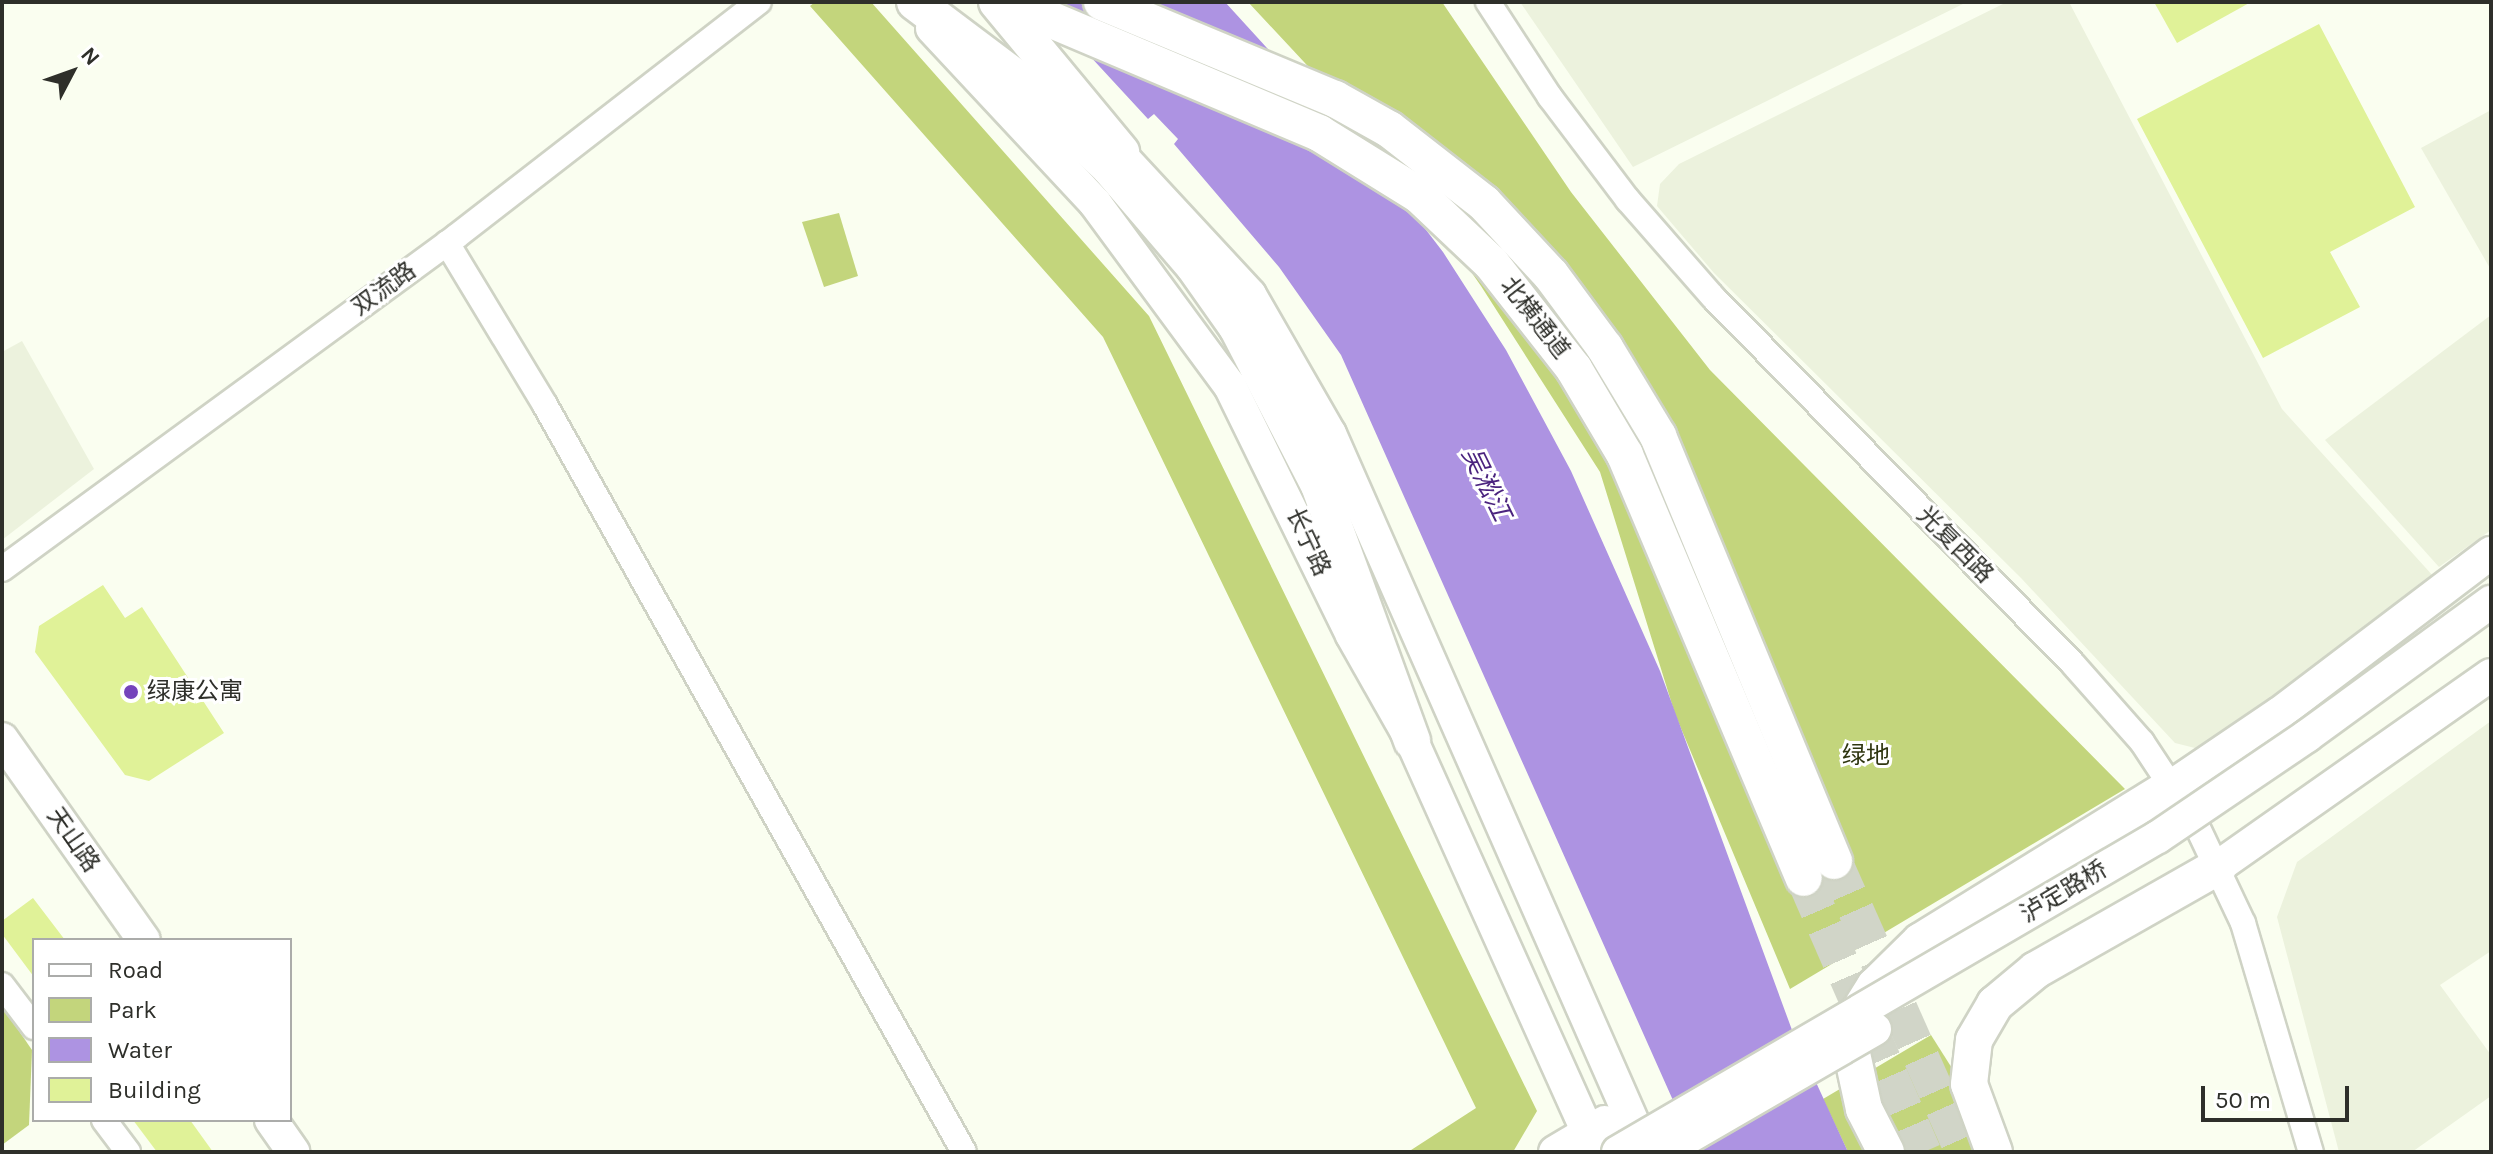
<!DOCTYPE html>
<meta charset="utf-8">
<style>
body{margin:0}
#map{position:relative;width:2493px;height:1154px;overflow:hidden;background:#fafef0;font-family:Karla,"Noto Sans SC",sans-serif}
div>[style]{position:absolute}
.built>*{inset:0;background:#ecf2dd}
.green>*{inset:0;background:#c3d57c}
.water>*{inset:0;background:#ad93e2}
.building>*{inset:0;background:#e0f298}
.highway-tunnel>*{height:36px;margin-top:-18px;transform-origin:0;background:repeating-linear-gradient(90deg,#d1d5c8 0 36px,transparent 0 54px)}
.roads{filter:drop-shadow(2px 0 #cfd3c5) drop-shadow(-2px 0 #cfd3c5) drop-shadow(0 2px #cfd3c5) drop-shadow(0 -2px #cfd3c5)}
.minor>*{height:24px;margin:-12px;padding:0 12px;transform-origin:12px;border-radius:12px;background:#fff}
.major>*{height:32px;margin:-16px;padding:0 16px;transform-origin:16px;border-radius:16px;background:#fff}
.highway>*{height:36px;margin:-18px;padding:0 18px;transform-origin:18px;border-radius:18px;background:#fff}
.bridges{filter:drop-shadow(2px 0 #cfd3c5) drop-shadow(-2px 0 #cfd3c5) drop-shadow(0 2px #cfd3c5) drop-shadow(0 -2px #cfd3c5)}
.major-bridge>*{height:32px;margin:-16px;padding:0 16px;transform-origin:16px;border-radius:16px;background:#fff}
.dots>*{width:22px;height:22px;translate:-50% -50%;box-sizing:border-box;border:4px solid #fff;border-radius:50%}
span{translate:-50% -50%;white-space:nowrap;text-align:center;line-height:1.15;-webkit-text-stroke:6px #fff;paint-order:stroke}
.street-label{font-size:24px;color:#2e2f2a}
.poi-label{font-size:24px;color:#2e2f2a}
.left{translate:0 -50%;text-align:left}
.park-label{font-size:24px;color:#2f3610}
.water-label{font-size:26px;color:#4b247f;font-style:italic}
.frame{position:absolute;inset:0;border:4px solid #2e2f2a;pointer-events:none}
.legend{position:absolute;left:32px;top:938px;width:260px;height:184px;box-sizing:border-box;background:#fff;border:2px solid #abacaa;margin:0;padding:10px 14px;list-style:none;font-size:24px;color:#2e2f2a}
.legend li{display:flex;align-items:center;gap:16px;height:40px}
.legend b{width:40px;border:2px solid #abacaa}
.north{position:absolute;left:32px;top:32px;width:80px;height:80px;-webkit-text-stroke:6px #fff;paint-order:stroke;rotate:49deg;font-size:22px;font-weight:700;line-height:32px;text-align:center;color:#2e2f2a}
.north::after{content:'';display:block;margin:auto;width:28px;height:36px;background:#2e2f2a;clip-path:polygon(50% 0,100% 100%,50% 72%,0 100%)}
.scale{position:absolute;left:2201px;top:1086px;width:148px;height:36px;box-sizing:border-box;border:4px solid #2e2f2a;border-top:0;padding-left:10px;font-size:24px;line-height:28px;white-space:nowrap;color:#2e2f2a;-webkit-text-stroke:6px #fff;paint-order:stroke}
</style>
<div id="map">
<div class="built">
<i style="clip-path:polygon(1520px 2px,1967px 2px,1633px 167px)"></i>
<i style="clip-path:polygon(2007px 2px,2069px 2px,2282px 409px,2434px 577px,2203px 750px,2175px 743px,2021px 578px,1714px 273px,1657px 206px,1660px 184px,1679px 164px)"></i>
<i style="clip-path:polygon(2491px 110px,2491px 270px,2421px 148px)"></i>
<i style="clip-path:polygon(2491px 315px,2491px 530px,2439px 567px,2325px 440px)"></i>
<i style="clip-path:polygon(22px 341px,94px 469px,2px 540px,2px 352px)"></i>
<i style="clip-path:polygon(2491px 721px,2491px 951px,2440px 985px,2491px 1055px,2491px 1096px,2412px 1152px,2339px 1152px,2277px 917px,2297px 862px)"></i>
</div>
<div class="green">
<i style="clip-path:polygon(815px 2px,871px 2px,1149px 316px,1537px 1111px,1513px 1152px,1408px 1152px,1476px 1108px,1103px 337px,810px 6px)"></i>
<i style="clip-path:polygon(1248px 2px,1442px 2px,1571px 192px,1710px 370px,2125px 789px,1790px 989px,1675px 714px,1600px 472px,1481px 286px,1386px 150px)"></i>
<i style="clip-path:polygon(839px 213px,858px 276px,824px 287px,802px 222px)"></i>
<i style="clip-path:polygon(2px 1006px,32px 1050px,29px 1125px,2px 1145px)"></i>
<i style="clip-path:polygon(1931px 1035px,2005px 1152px,1848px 1152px,1823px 1099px)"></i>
</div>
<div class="water">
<i style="clip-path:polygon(1040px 2px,1225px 2px,1390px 183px,1443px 252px,1506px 350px,1571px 471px,1660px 671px,1792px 1030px,1848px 1152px,1696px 1152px,1341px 355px,1279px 267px,1174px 144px,1178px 139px,1154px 114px,1148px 119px)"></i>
</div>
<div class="building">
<i style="clip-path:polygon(2154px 2px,2251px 2px,2177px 43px)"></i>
<i style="clip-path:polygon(2319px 24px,2415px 207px,2330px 252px,2360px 307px,2263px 358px,2137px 119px)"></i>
<i style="clip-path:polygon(103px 585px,125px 618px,142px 607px,224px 733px,149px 781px,125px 775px,35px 652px,39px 626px)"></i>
<i style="clip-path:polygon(33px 898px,65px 940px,34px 940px,34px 977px,2px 934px,2px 921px)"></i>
<i style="clip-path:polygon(133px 1120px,190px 1120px,213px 1152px,157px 1152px)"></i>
</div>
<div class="highway-tunnel">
<i style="left:1834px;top:861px;width:318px;rotate:66.1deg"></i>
<i style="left:1804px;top:878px;width:299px;rotate:66.5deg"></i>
</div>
<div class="roads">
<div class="minor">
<i style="left:1488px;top:2px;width:113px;rotate:56.9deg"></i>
<i style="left:1550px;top:97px;width:129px;rotate:52.9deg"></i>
<i style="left:1628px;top:200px;width:129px;rotate:48.8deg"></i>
<i style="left:1713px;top:297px;width:514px;rotate:45.55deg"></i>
<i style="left:2073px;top:664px;width:104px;rotate:48.5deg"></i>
<i style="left:2142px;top:742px;width:98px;rotate:56.6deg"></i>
<i style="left:2196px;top:824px;width:110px;rotate:64.6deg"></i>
<i style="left:2243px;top:923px;width:239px;rotate:73.5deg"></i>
<i style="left:447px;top:243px;width:189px;rotate:58.8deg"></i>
<i style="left:545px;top:405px;width:856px;rotate:60.71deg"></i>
<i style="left:2px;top:569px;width:564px;rotate:-36.2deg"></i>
<i style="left:457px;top:236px;width:382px;rotate:-37.8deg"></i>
<i style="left:2px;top:985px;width:53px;rotate:52.7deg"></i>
<i style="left:104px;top:1120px;width:40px;rotate:53deg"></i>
</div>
<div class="major">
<i style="left:932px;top:28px;width:239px;rotate:47deg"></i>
<i style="left:1095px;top:203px;width:227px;rotate:53.6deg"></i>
<i style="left:1230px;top:386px;width:277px;rotate:63.9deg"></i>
<i style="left:1352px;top:635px;width:122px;rotate:60.5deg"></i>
<i style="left:1412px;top:741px;width:451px;rotate:65.8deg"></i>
<i style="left:1114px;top:148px;width:200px;rotate:47.2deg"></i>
<i style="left:1250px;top:295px;width:160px;rotate:60.1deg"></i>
<i style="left:1330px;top:434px;width:784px;rotate:66.25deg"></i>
<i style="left:2px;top:739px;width:246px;rotate:54.8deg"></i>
<i style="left:2172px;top:786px;width:130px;rotate:-34.1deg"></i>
<i style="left:2280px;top:713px;width:265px;rotate:-37.2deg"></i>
<i style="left:2219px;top:866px;width:332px;rotate:-35.1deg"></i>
<i style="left:271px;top:1120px;width:39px;rotate:55deg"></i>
<i style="left:1555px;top:1152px;width:58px;rotate:-31deg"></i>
</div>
<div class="highway">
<i style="left:915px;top:2px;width:130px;rotate:36.9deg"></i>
<i style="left:1019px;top:80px;width:127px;rotate:44deg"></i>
<i style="left:1110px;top:168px;width:129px;rotate:49.4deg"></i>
<i style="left:1194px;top:266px;width:75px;rotate:54.8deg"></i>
<i style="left:1237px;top:327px;width:178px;rotate:62.6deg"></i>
<i style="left:1319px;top:485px;width:272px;rotate:70deg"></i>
<i style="left:997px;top:2px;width:195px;rotate:50.4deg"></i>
<i style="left:1009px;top:2px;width:337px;rotate:22.9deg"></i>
<i style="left:1319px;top:133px;width:118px;rotate:31.8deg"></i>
<i style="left:1419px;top:195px;width:99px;rotate:43.4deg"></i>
<i style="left:1491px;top:263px;width:135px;rotate:51.9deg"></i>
<i style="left:1574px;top:369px;width:100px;rotate:59.3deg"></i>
<i style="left:1625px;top:455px;width:459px;rotate:67.1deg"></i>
<i style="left:1102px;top:2px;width:252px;rotate:22.6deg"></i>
<i style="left:1335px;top:99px;width:62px;rotate:29.1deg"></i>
<i style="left:1389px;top:129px;width:120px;rotate:37.9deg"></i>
<i style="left:1484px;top:203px;width:98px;rotate:47.1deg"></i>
<i style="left:1551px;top:275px;width:91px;rotate:53.5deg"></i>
<i style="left:1605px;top:348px;width:103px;rotate:58.9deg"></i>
<i style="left:1658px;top:436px;width:460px;rotate:67.5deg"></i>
<i style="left:1886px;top:1152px;width:48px;rotate:-117.1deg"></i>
<i style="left:1864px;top:1109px;width:66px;rotate:-102.2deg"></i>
<i style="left:1850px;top:1044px;width:32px;rotate:-76deg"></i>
<i style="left:1858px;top:1013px;width:32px;rotate:-58deg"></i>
<i style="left:1875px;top:986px;width:64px;rotate:-44.4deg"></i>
<i style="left:1921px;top:941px;width:295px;rotate:-31.7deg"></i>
<i style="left:1994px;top:1152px;width:72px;rotate:-110.2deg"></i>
<i style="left:1969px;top:1084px;width:44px;rotate:-83.5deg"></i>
<i style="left:1974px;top:1040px;width:42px;rotate:-59.7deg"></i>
<i style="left:1995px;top:1004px;width:53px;rotate:-39.7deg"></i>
<i style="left:2036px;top:970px;width:210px;rotate:-29.6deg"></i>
</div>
</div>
<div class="bridges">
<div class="major-bridge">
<i style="left:1618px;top:1152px;width:625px;rotate:-30.26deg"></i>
<i style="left:2158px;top:837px;width:180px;rotate:-34.1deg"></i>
<i style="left:2307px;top:736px;width:228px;rotate:-36.1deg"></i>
<i style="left:1663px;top:1152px;width:245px;rotate:-30.1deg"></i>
</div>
</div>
<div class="dots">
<i style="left:131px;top:692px;background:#7544bb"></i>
</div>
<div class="street-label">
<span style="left:384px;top:289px;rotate:-36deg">双流路</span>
<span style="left:1535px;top:318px;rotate:52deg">北横通道</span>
<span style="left:1308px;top:542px;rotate:65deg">长宁路</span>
<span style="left:1955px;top:545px;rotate:45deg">光复西路</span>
<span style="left:73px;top:840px;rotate:55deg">天山路</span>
<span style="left:2064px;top:892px;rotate:-31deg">泸定路桥</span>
</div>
<div class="poi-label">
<span class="left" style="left:147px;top:692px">绿康公寓</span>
</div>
<div class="park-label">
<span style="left:1866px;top:756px">绿地</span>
</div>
<div class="water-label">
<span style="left:1486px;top:484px;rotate:64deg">吴淞江</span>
</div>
<div class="frame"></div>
<ul class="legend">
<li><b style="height:10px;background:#fff"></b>Road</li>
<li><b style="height:22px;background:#c3d57c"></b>Park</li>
<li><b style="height:22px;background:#ad93e2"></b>Water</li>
<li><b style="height:22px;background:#e0f298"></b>Building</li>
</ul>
<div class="north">N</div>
<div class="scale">50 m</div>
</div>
